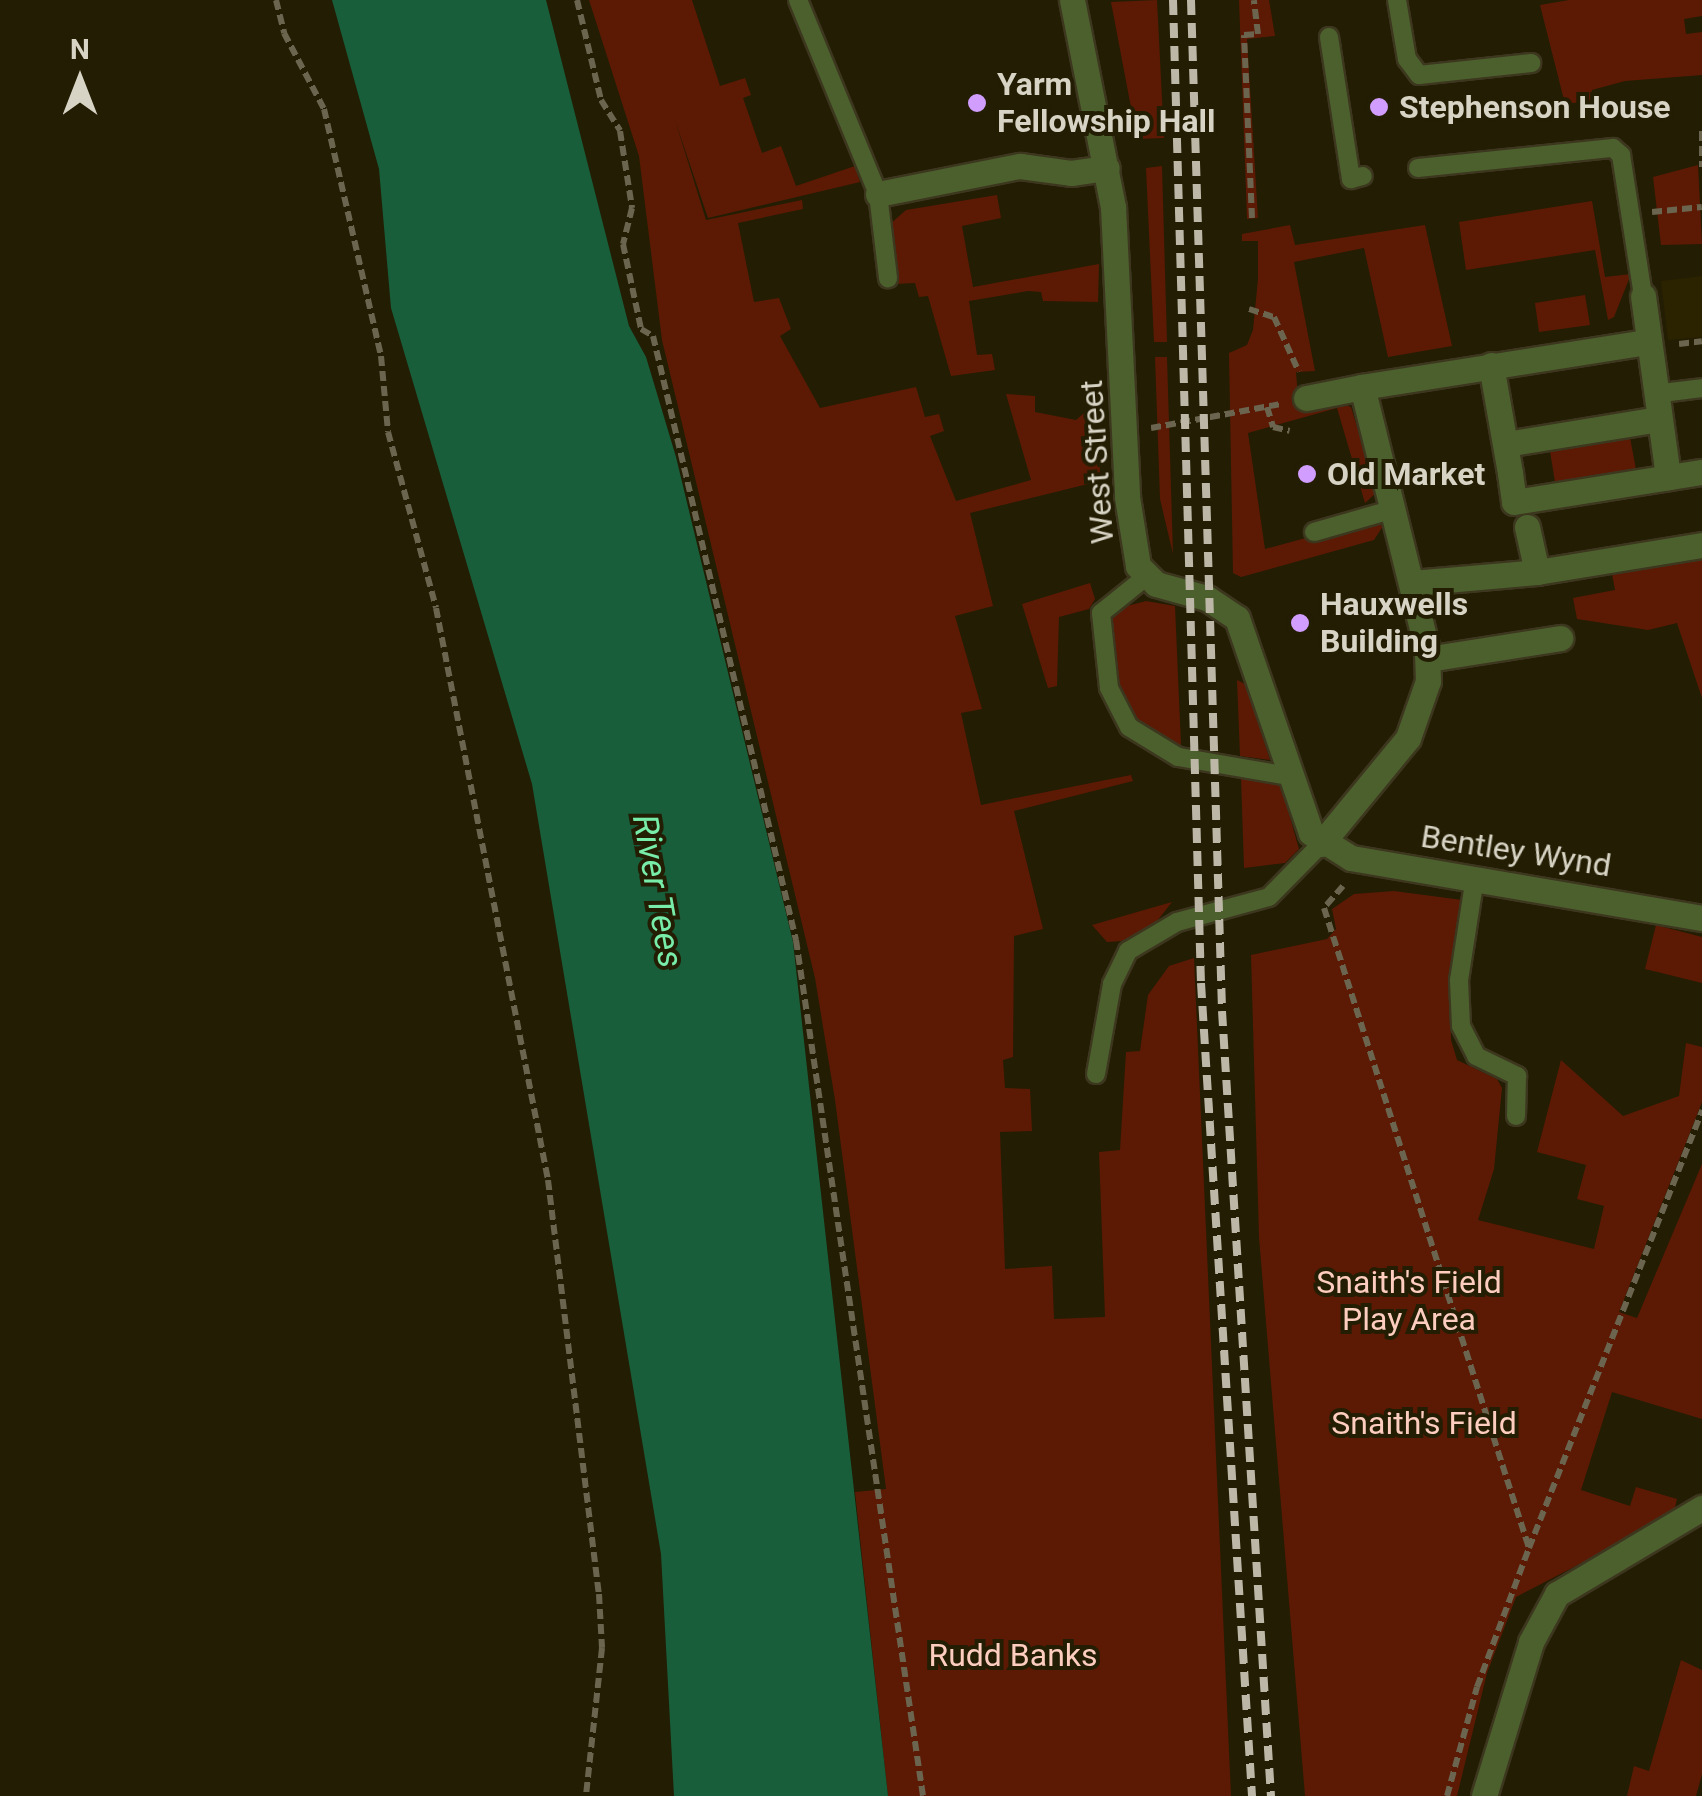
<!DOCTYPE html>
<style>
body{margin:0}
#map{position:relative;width:1702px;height:1796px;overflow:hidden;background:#231d03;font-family:Roboto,sans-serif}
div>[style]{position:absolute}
.built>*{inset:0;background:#2b2300}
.green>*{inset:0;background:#5c1a04}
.water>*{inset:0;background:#185e3b}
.path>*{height:6px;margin-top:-3px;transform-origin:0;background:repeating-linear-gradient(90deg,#6b6550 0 10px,transparent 0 15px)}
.roads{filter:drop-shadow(2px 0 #3c371e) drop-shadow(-2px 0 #3c371e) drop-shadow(0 2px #3c371e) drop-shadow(0 -2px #3c371e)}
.service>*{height:18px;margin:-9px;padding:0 9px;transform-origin:9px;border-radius:9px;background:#4c602d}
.pedestrian>*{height:25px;margin:-12.5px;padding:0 12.5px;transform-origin:12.5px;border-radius:12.5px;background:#4c602d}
.minor>*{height:25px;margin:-12.5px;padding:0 12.5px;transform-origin:12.5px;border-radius:12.5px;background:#4c602d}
.rail>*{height:8px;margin-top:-4px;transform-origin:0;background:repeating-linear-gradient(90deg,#bcb7a7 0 15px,transparent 0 23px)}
.dots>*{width:28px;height:28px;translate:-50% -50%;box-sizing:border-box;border:5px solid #231d03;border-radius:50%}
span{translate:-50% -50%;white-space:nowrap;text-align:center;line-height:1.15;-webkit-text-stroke:8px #231d03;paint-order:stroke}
.poi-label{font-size:32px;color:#d8d4c5;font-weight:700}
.left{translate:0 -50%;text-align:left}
.street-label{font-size:32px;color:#d8d4c5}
.park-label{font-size:32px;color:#fdcdbf}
.water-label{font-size:35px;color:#78edaa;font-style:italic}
.north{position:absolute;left:30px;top:30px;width:100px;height:100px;-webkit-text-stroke:8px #231d03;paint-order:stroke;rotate:0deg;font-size:28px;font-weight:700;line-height:40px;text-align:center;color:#d8d4c5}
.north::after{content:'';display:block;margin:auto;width:35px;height:45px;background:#d8d4c5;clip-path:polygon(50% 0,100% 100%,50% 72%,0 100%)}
</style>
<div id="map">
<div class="built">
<i style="clip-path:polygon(1702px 276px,1702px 337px,1668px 340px,1661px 281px)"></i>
</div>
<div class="green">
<i style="clip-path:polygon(589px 0,692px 0,720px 86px,745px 78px,751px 95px,743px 98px,762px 153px,781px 146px,796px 186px,855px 166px,860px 182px,708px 218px,675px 120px,706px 220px,802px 200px,803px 209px,738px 223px,754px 302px,779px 298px,791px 329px,780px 336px,820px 408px,916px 387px,925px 417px,939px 414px,944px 431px,930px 436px,956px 501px,1031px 480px,1006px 394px,1035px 396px,1035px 412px,1076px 420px,1099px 400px,1100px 481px,970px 513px,993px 606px,955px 616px,982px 709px,961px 713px,981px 805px,1131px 775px,1133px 781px,1014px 811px,1043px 929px,1014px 936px,1013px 1057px,1003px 1060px,1005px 1088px,1030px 1089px,1032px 1131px,1000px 1132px,1005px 1269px,1052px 1266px,1054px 1319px,1105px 1317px,1099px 1152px,1120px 1150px,1126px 1052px,1140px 1051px,1148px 995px,1169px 966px,1194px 958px,1231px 1796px,888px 1796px,855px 1492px,886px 1489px,835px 1100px,815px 978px,662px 340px,639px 156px)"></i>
<i style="clip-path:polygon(1157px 0,1164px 138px,1137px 139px,1111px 2px)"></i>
<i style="clip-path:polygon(1239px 0,1269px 0,1275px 36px,1247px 39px,1258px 218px,1247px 219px)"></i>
<i style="clip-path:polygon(1569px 0,1702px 0,1702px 16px,1684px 19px,1686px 34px,1702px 32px,1702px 75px,1625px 81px,1592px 90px,1590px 101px,1565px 104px,1540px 5px)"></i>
<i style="clip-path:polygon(1698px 165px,1702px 244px,1661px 245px,1653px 177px)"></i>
<i style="clip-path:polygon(1162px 166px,1167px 342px,1154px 342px,1146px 168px)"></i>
<i style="clip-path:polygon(997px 195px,1001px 218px,962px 226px,973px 287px,1099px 264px,1098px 302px,1043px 301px,1041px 292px,1028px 291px,969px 301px,977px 355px,992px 354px,995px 370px,951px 376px,928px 296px,919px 297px,915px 283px,895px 284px,889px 225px,906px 210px)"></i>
<i style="clip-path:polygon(1592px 201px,1605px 277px,1631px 274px,1614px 317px,1608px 320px,1595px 250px,1466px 270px,1459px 222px)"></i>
<i style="clip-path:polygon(1290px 225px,1295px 245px,1425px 225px,1452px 346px,1388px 357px,1364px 248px,1294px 262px,1315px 371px,1296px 372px,1299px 409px,1337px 402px,1351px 407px,1377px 492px,1365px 503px,1337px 408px,1248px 433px,1265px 549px,1368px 521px,1383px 526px,1374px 540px,1241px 577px,1233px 573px,1229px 353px,1247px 345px,1253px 330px,1258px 279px,1258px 241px,1242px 241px,1242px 234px)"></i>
<i style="clip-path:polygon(1585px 295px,1590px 325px,1539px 332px,1535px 303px)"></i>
<i style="clip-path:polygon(1155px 357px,1167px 357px,1173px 554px,1160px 499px)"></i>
<i style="clip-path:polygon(1629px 432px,1637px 475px,1538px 492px,1537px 485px,1555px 482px,1549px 445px)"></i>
<i style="clip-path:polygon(1702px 558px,1702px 698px,1677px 623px,1648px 630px,1577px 619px,1573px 598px,1615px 590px,1612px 574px)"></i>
<i style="clip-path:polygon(1090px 583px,1095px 599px,1089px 609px,1059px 617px,1057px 686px,1048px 688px,1022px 604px)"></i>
<i style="clip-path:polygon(1146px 601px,1175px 606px,1181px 745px,1136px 726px,1120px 691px,1108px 623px,1112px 610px)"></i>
<i style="clip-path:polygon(1237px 680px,1247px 685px,1270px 760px,1240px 756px)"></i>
<i style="clip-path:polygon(1241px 778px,1280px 782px,1299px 849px,1285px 863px,1244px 868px)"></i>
<i style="clip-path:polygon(1394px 891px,1462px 900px,1450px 974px,1451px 1040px,1457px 1060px,1497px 1079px,1502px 1088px,1494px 1169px,1478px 1220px,1594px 1249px,1604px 1206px,1577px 1199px,1586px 1165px,1537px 1152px,1561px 1060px,1623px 1116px,1679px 1096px,1686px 1043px,1702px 1047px,1702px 1102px,1619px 1312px,1637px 1318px,1702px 1164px,1702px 1419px,1612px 1392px,1581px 1490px,1630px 1506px,1636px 1487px,1677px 1499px,1673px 1516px,1516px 1597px,1487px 1673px,1457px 1796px,1305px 1796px,1259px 1237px,1251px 955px,1327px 939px,1336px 929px,1332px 909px,1354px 894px)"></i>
<i style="clip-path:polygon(1172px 902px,1154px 925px,1122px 941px,1107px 942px,1092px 925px)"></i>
<i style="clip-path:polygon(1656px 925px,1702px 937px,1702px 983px,1645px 969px)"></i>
<i style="clip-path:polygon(1681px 1660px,1702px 1670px,1702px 1774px,1696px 1796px,1627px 1796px,1634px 1766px,1649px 1771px)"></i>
</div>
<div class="water">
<i style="clip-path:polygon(332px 0,546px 0,629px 326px,646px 357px,676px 457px,793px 942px,888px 1796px,674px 1796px,661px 1554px,532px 784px,391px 308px,379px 169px)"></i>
</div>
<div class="path">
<i style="left:276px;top:0;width:34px;rotate:76deg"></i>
<i style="left:284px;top:33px;width:86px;rotate:62.2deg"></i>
<i style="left:324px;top:109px;width:253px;rotate:77deg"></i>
<i style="left:381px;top:356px;width:76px;rotate:84.7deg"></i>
<i style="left:388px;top:432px;width:182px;rotate:74.7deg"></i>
<i style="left:436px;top:608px;width:583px;rotate:78.92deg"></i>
<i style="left:548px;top:1180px;width:417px;rotate:83deg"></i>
<i style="left:599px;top:1594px;width:54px;rotate:86.8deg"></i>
<i style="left:602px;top:1648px;width:149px;rotate:96.2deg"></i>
<i style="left:577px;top:0;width:103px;rotate:76.5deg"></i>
<i style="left:601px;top:100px;width:36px;rotate:58deg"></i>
<i style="left:620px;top:131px;width:78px;rotate:81.1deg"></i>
<i style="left:632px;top:208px;width:37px;rotate:104deg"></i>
<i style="left:623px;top:244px;width:87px;rotate:78deg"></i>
<i style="left:641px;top:329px;width:14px;rotate:30deg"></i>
<i style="left:653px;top:336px;width:621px;rotate:76.68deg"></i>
<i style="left:796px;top:940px;width:865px;rotate:81.56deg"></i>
<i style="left:1702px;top:131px;width:36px;rotate:90deg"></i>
<i style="left:1652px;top:212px;width:50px;rotate:-5.7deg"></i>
<i style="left:1252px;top:218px;width:183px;rotate:-92.5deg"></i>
<i style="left:1244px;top:35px;width:14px;rotate:-4deg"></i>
<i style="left:1258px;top:34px;width:34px;rotate:-97deg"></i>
<i style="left:1249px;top:309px;width:26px;rotate:18deg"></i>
<i style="left:1274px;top:317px;width:60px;rotate:65.6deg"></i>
<i style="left:1679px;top:344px;width:23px;rotate:-7deg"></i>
<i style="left:1267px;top:407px;width:21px;rotate:73deg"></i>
<i style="left:1273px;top:427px;width:17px;rotate:13deg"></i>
<i style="left:1151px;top:428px;width:132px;rotate:-10.5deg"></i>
<i style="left:1343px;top:886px;width:29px;rotate:131deg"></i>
<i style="left:1324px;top:908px;width:672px;rotate:72.24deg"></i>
<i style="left:1447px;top:1796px;width:113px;rotate:-74.6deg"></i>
<i style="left:1477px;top:1687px;width:148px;rotate:-69.5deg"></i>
<i style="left:1529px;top:1548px;width:471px;rotate:-68.4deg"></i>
</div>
<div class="roads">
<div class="service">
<i style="left:798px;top:0;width:210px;rotate:67.6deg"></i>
<i style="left:878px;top:194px;width:85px;rotate:83.2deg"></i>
<i style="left:1397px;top:0;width:60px;rotate:80.4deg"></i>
<i style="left:1407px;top:59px;width:20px;rotate:53deg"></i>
<i style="left:1419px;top:75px;width:113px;rotate:-6.1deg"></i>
<i style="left:1329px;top:37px;width:144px;rotate:81.2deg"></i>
<i style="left:1351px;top:179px;width:12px;rotate:-14deg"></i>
<i style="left:1418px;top:168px;width:196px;rotate:-5.9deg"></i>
<i style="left:1613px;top:148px;width:11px;rotate:41deg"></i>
<i style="left:1621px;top:155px;width:143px;rotate:81.1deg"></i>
<i style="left:1654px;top:394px;width:48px;rotate:-7.1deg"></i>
<i style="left:1314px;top:532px;width:83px;rotate:-16deg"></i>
<i style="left:1147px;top:576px;width:59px;rotate:141.2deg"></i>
<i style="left:1101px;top:613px;width:75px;rotate:83.9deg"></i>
<i style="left:1109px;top:688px;width:44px;rotate:62.9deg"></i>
<i style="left:1129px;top:727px;width:57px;rotate:31.5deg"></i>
<i style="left:1178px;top:757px;width:113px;rotate:9.7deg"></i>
<i style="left:1475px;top:877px;width:104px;rotate:98.8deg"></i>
<i style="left:1459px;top:980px;width:46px;rotate:87.5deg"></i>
<i style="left:1461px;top:1026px;width:34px;rotate:63deg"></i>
<i style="left:1476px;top:1056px;width:46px;rotate:26deg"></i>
<i style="left:1517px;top:1076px;width:40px;rotate:91.4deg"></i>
<i style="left:1096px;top:1074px;width:91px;rotate:-79.9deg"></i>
<i style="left:1112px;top:984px;width:37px;rotate:-64deg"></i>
<i style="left:1128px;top:951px;width:57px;rotate:-30.6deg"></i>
<i style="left:1177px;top:922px;width:95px;rotate:-15.2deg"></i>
<i style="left:1269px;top:897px;width:74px;rotate:-45.5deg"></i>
</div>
<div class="pedestrian">
<i style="left:1506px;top:444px;width:154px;rotate:-9.3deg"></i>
<i style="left:1510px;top:473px;width:29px;rotate:82deg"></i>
<i style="left:1514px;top:502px;width:190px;rotate:-9.1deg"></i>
<i style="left:1428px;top:659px;width:134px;rotate:-9deg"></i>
</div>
<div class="minor">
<i style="left:1072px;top:0;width:211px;rotate:78.8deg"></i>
<i style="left:1113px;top:207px;width:290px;rotate:87.2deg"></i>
<i style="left:1127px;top:497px;width:70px;rotate:80.9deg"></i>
<i style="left:1138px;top:566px;width:25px;rotate:45deg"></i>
<i style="left:1156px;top:584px;width:53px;rotate:15.4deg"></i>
<i style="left:1207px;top:598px;width:36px;rotate:34deg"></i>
<i style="left:1237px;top:618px;width:227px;rotate:71deg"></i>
<i style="left:1311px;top:833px;width:47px;rotate:32deg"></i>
<i style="left:1351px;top:858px;width:356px;rotate:9.7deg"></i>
<i style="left:878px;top:194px;width:145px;rotate:-11.2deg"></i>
<i style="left:1020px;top:166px;width:51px;rotate:7.8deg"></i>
<i style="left:1071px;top:173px;width:36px;rotate:-8deg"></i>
<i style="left:1643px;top:296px;width:183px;rotate:82.1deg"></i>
<i style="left:1491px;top:365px;width:110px;rotate:80deg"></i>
<i style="left:1306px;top:398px;width:57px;rotate:-11.1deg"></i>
<i style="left:1527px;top:527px;width:46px;rotate:77.5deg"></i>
<i style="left:1412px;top:583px;width:125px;rotate:-5deg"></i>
<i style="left:1537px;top:572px;width:167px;rotate:-9.3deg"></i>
<i style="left:1321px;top:844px;width:137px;rotate:-50.6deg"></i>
<i style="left:1408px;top:738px;width:60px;rotate:-70.7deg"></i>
<i style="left:1428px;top:681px;width:32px;rotate:-92deg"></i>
<i style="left:1427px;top:649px;width:270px;rotate:-103.9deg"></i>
<i style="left:1362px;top:387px;width:289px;rotate:-9deg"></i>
<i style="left:1484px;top:1796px;width:161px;rotate:-73deg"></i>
<i style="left:1531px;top:1642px;width:55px;rotate:-61.6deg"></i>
<i style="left:1557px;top:1594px;width:169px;rotate:-30.7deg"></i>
</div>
</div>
<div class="rail">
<i style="left:1173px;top:0;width:983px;rotate:88.37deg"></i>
<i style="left:1201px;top:983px;width:815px;rotate:86.41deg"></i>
<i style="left:1191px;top:0;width:1011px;rotate:88.24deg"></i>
<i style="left:1222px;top:1011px;width:787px;rotate:86.43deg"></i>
</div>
<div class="dots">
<i style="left:977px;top:103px;background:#d19dfe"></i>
<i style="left:1379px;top:107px;background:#d19dfe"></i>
<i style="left:1307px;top:474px;background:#d19dfe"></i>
<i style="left:1300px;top:623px;background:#d19dfe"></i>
</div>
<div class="poi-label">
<span class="left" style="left:997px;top:103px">Yarm<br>Fellowship Hall</span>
<span class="left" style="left:1399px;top:107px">Stephenson House</span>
<span class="left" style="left:1327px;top:474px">Old Market</span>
<span class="left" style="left:1320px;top:623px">Hauxwells<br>Building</span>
</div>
<div class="street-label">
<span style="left:1097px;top:462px;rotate:-94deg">West Street</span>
<span style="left:1516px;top:851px;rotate:9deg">Bentley Wynd</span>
</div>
<div class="park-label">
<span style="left:1409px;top:1301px">Snaith's Field<br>Play Area</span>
<span style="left:1424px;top:1423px">Snaith's Field</span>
<span style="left:1013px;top:1655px">Rudd Banks</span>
</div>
<div class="water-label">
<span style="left:657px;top:891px;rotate:80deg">River Tees</span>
</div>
<div class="north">N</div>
</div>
